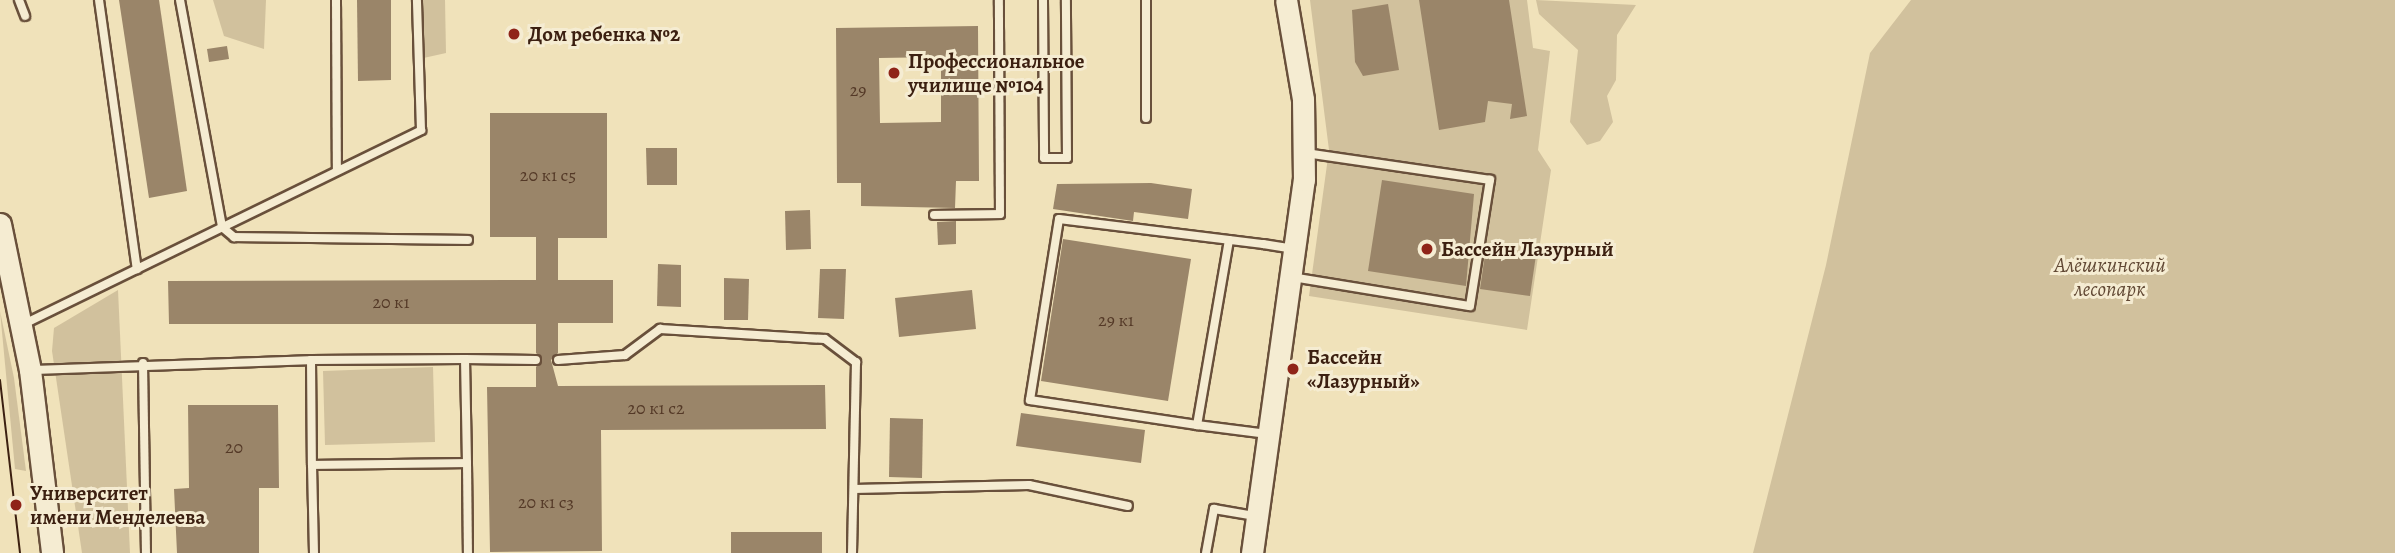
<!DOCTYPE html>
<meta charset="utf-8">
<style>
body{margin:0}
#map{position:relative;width:2395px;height:553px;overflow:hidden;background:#f0e2ba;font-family:Alegreya,serif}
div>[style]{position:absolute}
.green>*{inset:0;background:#d1c19d}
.building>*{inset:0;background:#9a8569}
.roads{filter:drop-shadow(2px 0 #69503b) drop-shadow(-2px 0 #69503b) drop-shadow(0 2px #69503b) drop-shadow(0 -2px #69503b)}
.lane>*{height:8px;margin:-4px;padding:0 4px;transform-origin:4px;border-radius:4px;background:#f5ecd2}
.secondary>*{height:21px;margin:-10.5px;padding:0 10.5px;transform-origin:10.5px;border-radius:10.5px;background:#f5ecd2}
.tram>*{height:2px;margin:-1px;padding:0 1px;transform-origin:1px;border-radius:1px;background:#3c2011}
.dots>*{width:19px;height:19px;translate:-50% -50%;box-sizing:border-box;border:4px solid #f5ecd2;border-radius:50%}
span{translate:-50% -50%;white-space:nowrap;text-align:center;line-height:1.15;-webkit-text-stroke:6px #f5ecd2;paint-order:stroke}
.number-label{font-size:18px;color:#543927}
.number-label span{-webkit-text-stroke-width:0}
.poi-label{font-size:21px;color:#3c2011;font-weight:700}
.left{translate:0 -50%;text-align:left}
.park-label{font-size:21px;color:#614834;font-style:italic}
</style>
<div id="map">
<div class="green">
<i style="clip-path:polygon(213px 0,266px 0,264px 49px,224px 36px)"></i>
<i style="clip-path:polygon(417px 0,445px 0,446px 53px,419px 59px)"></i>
<i style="clip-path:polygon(1310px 0,1527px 0,1533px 48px,1550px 51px,1538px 150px,1551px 170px,1527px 330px,1309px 296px,1329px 150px)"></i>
<i style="clip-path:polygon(1536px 0,1636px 5px,1617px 35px,1616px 80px,1607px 96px,1613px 122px,1600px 141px,1587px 145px,1570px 122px,1578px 50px,1539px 14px)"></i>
<i style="clip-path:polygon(1911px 0,2395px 0,2395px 553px,1753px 553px,1826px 265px,1870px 53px)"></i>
<i style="clip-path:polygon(118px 290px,130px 553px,82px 553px,52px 351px,54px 328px)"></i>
<i style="clip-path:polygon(0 311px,14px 378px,26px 471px,15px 469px)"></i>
<i style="clip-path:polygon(433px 367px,435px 442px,325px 445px,323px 371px)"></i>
</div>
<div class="building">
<i style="clip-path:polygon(119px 0,159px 0,187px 191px,149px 198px)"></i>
<i style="clip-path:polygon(357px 0,391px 0,391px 80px,358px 81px)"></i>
<i style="clip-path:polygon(1419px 0,1509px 0,1527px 116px,1510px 119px,1512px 104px,1488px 101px,1485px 122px,1439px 130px)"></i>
<i style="clip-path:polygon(1388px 4px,1399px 70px,1363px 76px,1355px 62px,1352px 10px)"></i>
<i style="clip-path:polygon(evenodd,978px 26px,979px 181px,956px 181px,955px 208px,861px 206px,861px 183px,837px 183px,836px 28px,978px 26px,941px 57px,941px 122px,880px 123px,879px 58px,941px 57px)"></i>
<i style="clip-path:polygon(227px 46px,229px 59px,209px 62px,207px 49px)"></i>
<i style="clip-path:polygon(490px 113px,607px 113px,607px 238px,558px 238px,558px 280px,613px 280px,613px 323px,558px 323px,558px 353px,551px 360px,558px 386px,825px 385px,826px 429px,601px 430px,602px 551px,490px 552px,487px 387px,536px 387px,536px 367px,542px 359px,536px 353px,536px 324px,169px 324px,168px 281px,536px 280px,536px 237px,490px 237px)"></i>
<i style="clip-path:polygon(646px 148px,677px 148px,677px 185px,647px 185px)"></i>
<i style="clip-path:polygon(1382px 180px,1474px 194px,1466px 286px,1368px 271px)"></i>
<i style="clip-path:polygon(1151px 183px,1192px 189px,1188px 219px,1134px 212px,1133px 221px,1053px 209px,1057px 184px)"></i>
<i style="clip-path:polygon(810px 210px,811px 249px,786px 250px,785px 211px)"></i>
<i style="clip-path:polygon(956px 221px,956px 244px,938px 245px,937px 222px)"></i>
<i style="clip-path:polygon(1063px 239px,1191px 259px,1168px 401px,1041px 381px)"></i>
<i style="clip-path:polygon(1486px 248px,1536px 255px,1530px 296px,1480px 289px)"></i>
<i style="clip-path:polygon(658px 264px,681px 265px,681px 307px,657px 306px)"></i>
<i style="clip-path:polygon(820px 269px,846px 269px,844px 319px,818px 318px)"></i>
<i style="clip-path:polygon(724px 278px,749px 279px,748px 320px,724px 320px)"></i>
<i style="clip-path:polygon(972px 290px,976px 329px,899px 337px,895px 298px)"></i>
<i style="clip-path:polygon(188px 405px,278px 405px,279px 488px,259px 488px,259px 553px,177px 553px,174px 489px,189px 488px)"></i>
<i style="clip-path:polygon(1021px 413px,1145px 430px,1141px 463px,1016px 446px)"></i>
<i style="clip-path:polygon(890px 418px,923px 419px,922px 478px,889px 477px)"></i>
<i style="clip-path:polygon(731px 532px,822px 532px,822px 553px,731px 553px)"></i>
</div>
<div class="roads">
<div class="lane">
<i style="left:19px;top:0;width:17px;rotate:69deg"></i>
<i style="left:99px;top:0;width:272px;rotate:82deg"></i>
<i style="left:180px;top:0;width:231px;rotate:79.5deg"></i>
<i style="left:222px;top:227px;width:16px;rotate:40deg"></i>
<i style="left:234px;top:237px;width:234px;rotate:0.7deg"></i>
<i style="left:336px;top:0;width:169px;rotate:89.7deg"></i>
<i style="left:1043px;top:0;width:158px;rotate:89.6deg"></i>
<i style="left:1044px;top:158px;width:23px"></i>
<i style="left:1067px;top:158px;width:158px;rotate:-90.4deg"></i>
<i style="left:1146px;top:118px;width:118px;rotate:-90deg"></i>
<i style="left:934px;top:215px;width:66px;rotate:-0.9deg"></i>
<i style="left:1000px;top:214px;width:214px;rotate:-90.3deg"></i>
<i style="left:1229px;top:240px;width:188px;rotate:99.8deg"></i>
<i style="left:1197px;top:425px;width:169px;rotate:-171.5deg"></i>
<i style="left:1030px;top:400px;width:183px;rotate:-80.9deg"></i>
<i style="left:1059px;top:219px;width:206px;rotate:7deg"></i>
<i style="left:1263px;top:244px;width:30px;rotate:9deg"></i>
<i style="left:1292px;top:277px;width:180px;rotate:9.3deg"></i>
<i style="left:1470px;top:306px;width:128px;rotate:-81deg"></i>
<i style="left:1490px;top:180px;width:186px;rotate:-171.7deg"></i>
<i style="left:24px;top:324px;width:442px;rotate:-26deg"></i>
<i style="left:421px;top:130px;width:130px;rotate:-91.8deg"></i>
<i style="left:311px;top:360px;width:154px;rotate:-0.4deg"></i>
<i style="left:558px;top:360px;width:67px;rotate:-4.3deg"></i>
<i style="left:625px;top:355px;width:44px;rotate:-36.6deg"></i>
<i style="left:660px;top:329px;width:165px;rotate:3.5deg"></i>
<i style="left:825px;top:339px;width:39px;rotate:37deg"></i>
<i style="left:856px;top:362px;width:191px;rotate:91.2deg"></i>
<i style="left:143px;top:363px;width:190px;rotate:89.1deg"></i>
<i style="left:31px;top:370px;width:280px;rotate:-2deg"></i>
<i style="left:311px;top:360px;width:105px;rotate:89.5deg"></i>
<i style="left:1197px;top:425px;width:71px;rotate:7.3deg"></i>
<i style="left:467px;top:463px;width:104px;rotate:-91.1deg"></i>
<i style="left:465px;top:359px;width:71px;rotate:0.8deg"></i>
<i style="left:854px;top:489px;width:175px;rotate:-1.3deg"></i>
<i style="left:1029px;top:485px;width:101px;rotate:12deg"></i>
<i style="left:314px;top:553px;width:88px;rotate:-91.3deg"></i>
<i style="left:312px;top:465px;width:155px;rotate:-0.7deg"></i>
<i style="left:467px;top:463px;width:90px;rotate:89.4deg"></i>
<i style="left:1206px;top:553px;width:45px;rotate:-79.7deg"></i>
<i style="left:1214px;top:509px;width:42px;rotate:9.7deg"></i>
</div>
<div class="secondary">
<i style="left:0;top:224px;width:149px;rotate:78.4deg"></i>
<i style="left:30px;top:370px;width:184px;rotate:83.1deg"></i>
<i style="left:1252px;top:553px;width:377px;rotate:-82.1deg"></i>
<i style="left:1304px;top:180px;width:81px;rotate:-90.7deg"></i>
<i style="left:1303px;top:99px;width:100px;rotate:-99.7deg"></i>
</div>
</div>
<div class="tram">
<i style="left:0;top:380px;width:174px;rotate:83.4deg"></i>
</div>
<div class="dots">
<i style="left:514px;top:34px;background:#8f2418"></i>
<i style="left:894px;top:73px;background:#8f2418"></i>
<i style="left:1427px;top:249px;background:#8f2418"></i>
<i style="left:1293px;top:369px;background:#8f2418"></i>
<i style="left:16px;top:505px;background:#8f2418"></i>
</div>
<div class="number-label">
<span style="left:858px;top:90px">29</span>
<span style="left:548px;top:175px">20 к1 с5</span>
<span style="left:391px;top:302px">20 к1</span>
<span style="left:1116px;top:320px">29 к1</span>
<span style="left:656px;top:408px">20 к1 с2</span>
<span style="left:234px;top:447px">20</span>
<span style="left:546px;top:502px">20 к1 с3</span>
</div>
<div class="poi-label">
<span class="left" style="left:528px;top:34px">Дом ребенка №2</span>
<span class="left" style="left:908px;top:73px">Профессиональное<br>училище №104</span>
<span class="left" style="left:1441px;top:249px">Бассейн Лазурный</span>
<span class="left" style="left:1307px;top:369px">Бассейн<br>«Лазурный»</span>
<span class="left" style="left:30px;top:505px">Университет<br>имени Менделеева</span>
</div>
<div class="park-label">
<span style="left:2110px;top:277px">Алёшкинский<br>лесопарк</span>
</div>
</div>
